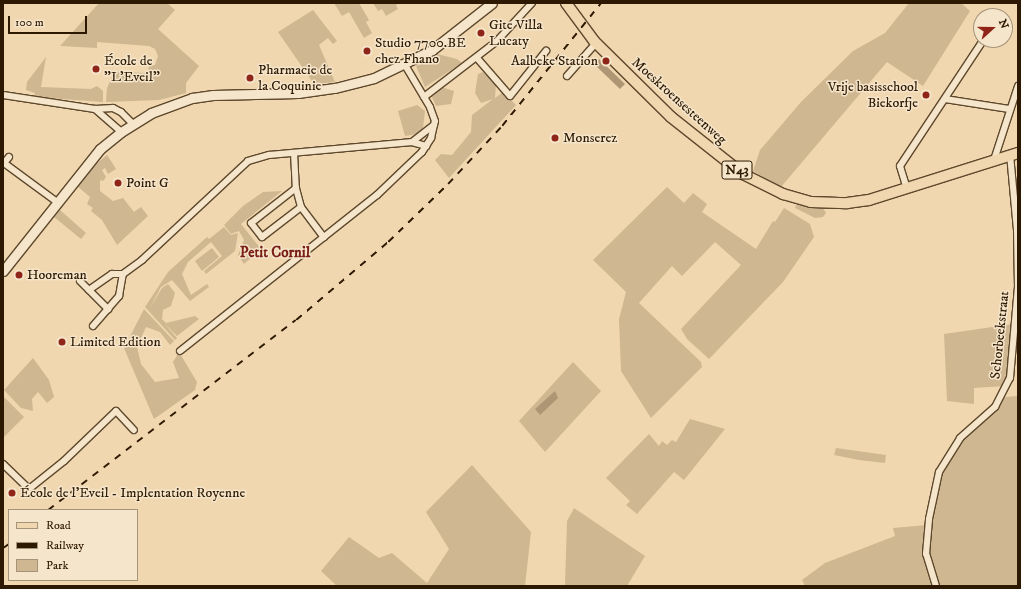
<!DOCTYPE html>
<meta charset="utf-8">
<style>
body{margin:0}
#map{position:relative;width:1021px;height:589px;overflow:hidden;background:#f0d7af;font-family:"IM FELL DW Pica",serif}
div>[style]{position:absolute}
.green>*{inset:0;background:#cfb791}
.water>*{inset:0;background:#ae9674}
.roads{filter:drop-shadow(1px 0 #5e482c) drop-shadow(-1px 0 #5e482c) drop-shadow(0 1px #5e482c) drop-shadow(0 -1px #5e482c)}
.minor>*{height:6px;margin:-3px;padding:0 3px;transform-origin:3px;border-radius:3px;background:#f5e5cb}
.secondary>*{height:9px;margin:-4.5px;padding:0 4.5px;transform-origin:4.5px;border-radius:4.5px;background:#f5e5cb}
.primary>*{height:10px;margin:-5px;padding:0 5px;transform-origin:5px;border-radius:5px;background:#f0d7af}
.rail>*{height:1.5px;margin-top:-0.75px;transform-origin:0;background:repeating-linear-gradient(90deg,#2d1801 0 7px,transparent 0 14px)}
.dots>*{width:11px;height:11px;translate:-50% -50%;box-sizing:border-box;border:2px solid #f5e5cb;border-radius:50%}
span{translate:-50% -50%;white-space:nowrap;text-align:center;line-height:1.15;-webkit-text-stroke:3px #f5e5cb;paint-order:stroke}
.shield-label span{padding:1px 3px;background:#f5e5cb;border:1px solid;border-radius:3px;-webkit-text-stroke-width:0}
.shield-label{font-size:13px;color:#2d1801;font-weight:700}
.poi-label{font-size:14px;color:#2d1801}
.left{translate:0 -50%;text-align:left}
.right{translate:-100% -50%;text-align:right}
.street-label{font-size:14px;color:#2d1801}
.neighbourhood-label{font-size:15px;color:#7a1f14;font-weight:700}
.frame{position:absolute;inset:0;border:4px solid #2d1801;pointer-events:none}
.legend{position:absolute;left:8px;top:509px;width:130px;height:72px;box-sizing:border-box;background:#f5e5cb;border:1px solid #a5937a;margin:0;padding:5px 7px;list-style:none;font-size:12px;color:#2d1801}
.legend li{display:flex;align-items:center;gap:8px;height:20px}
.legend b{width:20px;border:1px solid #a5937a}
.north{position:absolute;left:973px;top:8px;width:40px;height:40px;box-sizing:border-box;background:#f5e5cb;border:1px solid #a5937a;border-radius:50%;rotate:69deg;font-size:11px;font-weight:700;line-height:16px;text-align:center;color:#2d1801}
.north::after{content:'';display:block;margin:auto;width:14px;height:18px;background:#8f2418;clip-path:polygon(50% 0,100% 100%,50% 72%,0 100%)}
.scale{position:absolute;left:8px;top:16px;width:79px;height:18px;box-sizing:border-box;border:2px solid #2d1801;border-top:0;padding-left:5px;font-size:12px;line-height:14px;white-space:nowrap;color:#2d1801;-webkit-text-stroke:3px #f5e5cb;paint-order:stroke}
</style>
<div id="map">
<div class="green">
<i style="clip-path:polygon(99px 3px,167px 3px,175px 10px,158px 29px,199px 66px,186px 83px,186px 93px,159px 100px,106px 102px,107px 88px,114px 72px,148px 73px,149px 65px,155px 65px,158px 56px,155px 49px,149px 46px,97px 42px,97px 48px,60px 46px)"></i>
<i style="clip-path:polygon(334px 3px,359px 3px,369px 20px,366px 22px,372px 33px,364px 38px,349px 12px,342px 16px)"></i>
<i style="clip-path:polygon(373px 3px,400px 3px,396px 5px,398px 9px,386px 16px,382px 9px,378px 11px)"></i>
<i style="clip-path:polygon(909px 3px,961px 3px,970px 11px,923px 86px,887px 62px,781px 187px,753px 171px,760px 150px,801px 102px,853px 51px,885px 33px)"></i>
<i style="clip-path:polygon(313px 10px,337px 41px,333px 44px,328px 38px,319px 45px,335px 82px,314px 84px,278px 32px)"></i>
<i style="clip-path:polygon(437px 54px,457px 59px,462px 63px,425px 87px,416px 66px)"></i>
<i style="clip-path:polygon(46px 57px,41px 87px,91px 89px,97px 86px,103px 91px,103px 102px,35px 97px,35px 93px,26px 90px,27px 82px)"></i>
<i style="clip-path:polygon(483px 72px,496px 84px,495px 98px,503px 92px,516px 105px,449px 178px,435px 160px,441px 154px,452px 155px,471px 132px,472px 115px,493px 99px,481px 103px,475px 93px,478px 74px)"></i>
<i style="clip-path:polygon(441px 87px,454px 91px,451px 104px,436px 106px,431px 95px)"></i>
<i style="clip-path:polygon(417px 105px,425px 111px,423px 128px,417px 134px,405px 136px,398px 111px)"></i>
<i style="clip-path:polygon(107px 155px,116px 169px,108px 174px,105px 168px,102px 170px,106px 177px,103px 181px,100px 180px,100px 191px,113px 201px,123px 198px,134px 212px,141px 207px,148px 216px,117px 245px,102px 220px,91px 211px,93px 208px,87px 204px,90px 197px,77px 186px,89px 170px)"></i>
<i style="clip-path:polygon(667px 187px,684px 203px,693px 193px,707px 204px,702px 212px,756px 249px,773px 221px,775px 222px,784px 208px,810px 224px,814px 237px,783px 282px,709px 359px,687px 339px,681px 329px,741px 265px,715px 242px,682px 276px,672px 266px,639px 303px,701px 362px,702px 367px,651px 418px,621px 371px,619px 319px,626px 292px,593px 260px)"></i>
<i style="clip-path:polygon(282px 191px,241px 224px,261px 249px,244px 264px,238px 255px,244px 240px,239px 231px,231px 234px,224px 225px,243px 206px,263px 192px)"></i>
<i style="clip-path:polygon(797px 204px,823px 208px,826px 213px,823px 217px,815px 218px,795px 208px)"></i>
<i style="clip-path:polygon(60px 210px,86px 233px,81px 239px,54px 217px)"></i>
<i style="clip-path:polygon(224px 227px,231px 235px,238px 233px,235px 251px,206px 274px,204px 271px,222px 256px,211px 242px,188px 262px,182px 274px,191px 295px,207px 284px,209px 287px,190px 301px,172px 280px,161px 287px,150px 308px,162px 288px,168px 284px,175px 293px,171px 306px,163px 310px,162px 319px,166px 323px,195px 316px,199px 319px,177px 336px,164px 323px,177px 338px,175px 340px,145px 307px,168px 272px,207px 237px,209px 239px)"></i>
<i style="clip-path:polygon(212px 248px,219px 257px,202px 271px,195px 261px)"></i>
<i style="clip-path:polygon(144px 309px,174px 341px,170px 345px,160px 332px,146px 327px,137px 347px,141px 364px,155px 382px,179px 378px,173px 362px,179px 352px,197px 382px,195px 390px,154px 419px,124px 348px)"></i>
<i style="clip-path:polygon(1013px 324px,1005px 386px,974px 388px,974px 404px,947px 401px,944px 334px)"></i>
<i style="clip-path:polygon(33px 358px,49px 380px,54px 397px,47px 403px,38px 392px,32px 399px,33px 411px,21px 408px,4px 390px)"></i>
<i style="clip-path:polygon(573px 362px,601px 391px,545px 452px,519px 421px)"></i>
<i style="clip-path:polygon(3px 396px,24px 417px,4px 437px,3px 436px)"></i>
<i style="clip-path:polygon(1018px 396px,1018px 586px,939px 586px,928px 552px,934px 505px,945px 467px,953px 450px,965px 436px,996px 410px,1005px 397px)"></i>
<i style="clip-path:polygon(690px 419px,725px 429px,684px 480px,674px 472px,637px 514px,626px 505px,630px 501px,606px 478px,649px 434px,659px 446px,662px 441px,667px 445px,672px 440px,676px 442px)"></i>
<i style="clip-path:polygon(836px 448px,886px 455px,885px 463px,859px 460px,834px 455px)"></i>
<i style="clip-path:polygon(472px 465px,531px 532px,525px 586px,337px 586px,321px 571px,349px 537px,379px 558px,392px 553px,427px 583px,449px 549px,426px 512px)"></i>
<i style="clip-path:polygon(574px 508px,645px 556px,627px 586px,565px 586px,567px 521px)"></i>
<i style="clip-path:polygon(927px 525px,924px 558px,934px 586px,805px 586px,802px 580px,825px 563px,895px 536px,893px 528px)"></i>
</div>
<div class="water">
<i style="clip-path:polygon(599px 59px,625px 84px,620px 89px,594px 64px)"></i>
<i style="clip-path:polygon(555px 391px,558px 398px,540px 415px,535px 409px)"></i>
</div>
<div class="roads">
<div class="minor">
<i style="left:477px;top:58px;width:50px;rotate:49deg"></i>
<i style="left:510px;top:96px;width:58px;rotate:-51.3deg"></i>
<i style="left:567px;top:76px;width:44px;rotate:-48.7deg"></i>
<i style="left:3px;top:95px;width:93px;rotate:8.7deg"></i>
<i style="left:95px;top:109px;width:18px;rotate:-3deg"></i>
<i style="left:113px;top:108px;width:9px;rotate:27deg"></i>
<i style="left:121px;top:112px;width:17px;rotate:45deg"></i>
<i style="left:424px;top:97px;width:91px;rotate:-37.4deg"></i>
<i style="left:496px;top:42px;width:53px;rotate:-47.3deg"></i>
<i style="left:945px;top:99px;width:65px;rotate:8.9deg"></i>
<i style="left:95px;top:109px;width:35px;rotate:41deg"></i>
<i style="left:412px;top:142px;width:28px;rotate:-38deg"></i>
<i style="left:294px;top:153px;width:35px;rotate:87deg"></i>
<i style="left:296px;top:188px;width:57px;rotate:142.1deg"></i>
<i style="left:251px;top:223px;width:18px;rotate:52deg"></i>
<i style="left:262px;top:237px;width:49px;rotate:-37.6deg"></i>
<i style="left:301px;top:207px;width:20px;rotate:-105deg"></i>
<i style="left:9px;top:157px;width:8px;rotate:130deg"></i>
<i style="left:4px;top:163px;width:66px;rotate:36.3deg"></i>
<i style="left:994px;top:160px;width:78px;rotate:-72deg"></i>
<i style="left:907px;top:189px;width:24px;rotate:-107deg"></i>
<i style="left:900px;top:166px;width:149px;rotate:-56.5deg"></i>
<i style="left:301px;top:207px;width:38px;rotate:53deg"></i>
<i style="left:80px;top:281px;width:40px;rotate:45deg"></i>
<i style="left:89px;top:290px;width:28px;rotate:-35deg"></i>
<i style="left:112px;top:274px;width:11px"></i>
<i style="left:123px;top:274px;width:24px;rotate:-36deg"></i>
<i style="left:142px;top:260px;width:145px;rotate:-43deg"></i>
<i style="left:248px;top:161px;width:22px;rotate:-16deg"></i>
<i style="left:269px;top:155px;width:144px;rotate:-5.2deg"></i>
<i style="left:412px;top:142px;width:15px;rotate:16deg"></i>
<i style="left:93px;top:326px;width:40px;rotate:-49deg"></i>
<i style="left:119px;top:296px;width:22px;rotate:-80deg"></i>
<i style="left:180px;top:351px;width:251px;rotate:-38.4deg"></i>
<i style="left:377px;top:195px;width:62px;rotate:-43.7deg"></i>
<i style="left:422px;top:152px;width:17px;rotate:-57deg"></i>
<i style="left:431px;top:138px;width:17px;rotate:-77deg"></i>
<i style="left:435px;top:121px;width:15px;rotate:-110deg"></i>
<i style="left:430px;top:107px;width:49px;rotate:-120.8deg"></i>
<i style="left:3px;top:464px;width:36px;rotate:44deg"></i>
<i style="left:29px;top:489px;width:5px;rotate:90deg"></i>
<i style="left:29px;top:489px;width:45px;rotate:-38.7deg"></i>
<i style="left:64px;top:461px;width:72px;rotate:-43.9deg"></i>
<i style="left:116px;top:411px;width:26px;rotate:47deg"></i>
<i style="left:936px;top:586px;width:34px;rotate:-107deg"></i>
<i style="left:926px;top:554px;width:35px;rotate:-85deg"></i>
<i style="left:929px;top:519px;width:48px;rotate:-78deg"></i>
<i style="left:939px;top:472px;width:40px;rotate:-58deg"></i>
<i style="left:960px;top:438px;width:47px;rotate:-41.5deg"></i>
<i style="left:995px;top:407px;width:33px;rotate:-63deg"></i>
<i style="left:1010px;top:378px;width:91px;rotate:-85deg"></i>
<i style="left:1018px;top:287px;width:57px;rotate:-91deg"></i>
<i style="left:1017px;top:230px;width:75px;rotate:-95.3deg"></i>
</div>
<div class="secondary">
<i style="left:3px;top:271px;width:156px;rotate:-51.5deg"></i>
<i style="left:100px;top:149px;width:27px;rotate:-39deg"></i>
<i style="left:121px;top:132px;width:36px;rotate:-32deg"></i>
<i style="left:151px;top:113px;width:44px;rotate:-20.1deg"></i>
<i style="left:192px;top:98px;width:21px;rotate:-8deg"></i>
<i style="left:213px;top:95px;width:85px;rotate:-1.3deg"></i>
<i style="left:298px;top:93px;width:37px;rotate:-8deg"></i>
<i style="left:335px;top:88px;width:40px;rotate:-14.4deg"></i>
<i style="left:374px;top:78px;width:64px;rotate:-25.8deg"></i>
<i style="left:432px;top:50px;width:76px;rotate:-38.1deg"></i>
</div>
<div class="primary">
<i style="left:566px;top:3px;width:47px;rotate:53.6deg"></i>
<i style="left:594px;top:41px;width:108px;rotate:44.6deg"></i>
<i style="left:671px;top:117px;width:92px;rotate:38.4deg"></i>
<i style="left:743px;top:174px;width:45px;rotate:26.6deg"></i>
<i style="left:783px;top:194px;width:29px;rotate:16deg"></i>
<i style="left:811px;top:202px;width:36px;rotate:2deg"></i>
<i style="left:847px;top:203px;width:22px;rotate:-8deg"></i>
<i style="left:869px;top:200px;width:156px;rotate:-17.5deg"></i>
</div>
</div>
<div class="rail">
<i style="left:48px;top:510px;width:312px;rotate:-37.5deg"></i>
<i style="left:296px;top:320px;width:121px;rotate:-40.3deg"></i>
<i style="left:388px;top:242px;width:83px;rotate:-44deg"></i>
<i style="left:448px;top:184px;width:79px;rotate:-47deg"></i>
<i style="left:502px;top:126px;width:158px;rotate:-51.2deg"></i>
<i style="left:3px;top:548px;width:7px;rotate:-34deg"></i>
</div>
<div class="dots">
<i style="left:481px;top:33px;background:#8f2418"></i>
<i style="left:367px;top:51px;background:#8f2418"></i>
<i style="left:606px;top:61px;background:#8f2418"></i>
<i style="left:96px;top:69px;background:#8f2418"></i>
<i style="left:250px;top:78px;background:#8f2418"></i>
<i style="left:926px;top:95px;background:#8f2418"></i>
<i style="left:555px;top:138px;background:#8f2418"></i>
<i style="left:118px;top:183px;background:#8f2418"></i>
<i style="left:19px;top:275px;background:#8f2418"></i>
<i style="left:62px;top:342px;background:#8f2418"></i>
<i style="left:12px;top:493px;background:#8f2418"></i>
</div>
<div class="shield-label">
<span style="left:737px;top:170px">N43</span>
</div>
<div class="poi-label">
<span class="left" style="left:489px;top:33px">Gite Villa<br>Lucaty</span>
<span class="left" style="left:375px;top:51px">Studio 7700.BE<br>chez Fhano</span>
<span class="left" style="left:104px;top:69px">École de<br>"L'Eveil"</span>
<span class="right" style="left:598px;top:61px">Aalbeke Station</span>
<span class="left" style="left:258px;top:78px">Pharmacie de<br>la Coquinie</span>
<span class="right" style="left:918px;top:95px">Vrije basisschool<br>Biekorfje</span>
<span class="left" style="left:563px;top:138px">Monserez</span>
<span class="left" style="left:126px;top:183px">Point G</span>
<span class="left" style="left:27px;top:275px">Hooreman</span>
<span class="left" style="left:70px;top:342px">Limited Edition</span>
<span class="left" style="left:20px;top:493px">École de l'Eveil - Implentation Royenne</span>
</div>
<div class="street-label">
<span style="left:679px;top:101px;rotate:42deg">Moeskroensesteenweg</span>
<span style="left:1000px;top:335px;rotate:-84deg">Schorbeekstraat</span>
</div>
<div class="neighbourhood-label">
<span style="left:275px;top:253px">Petit Cornil</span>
</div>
<div class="frame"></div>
<ul class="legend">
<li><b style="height:5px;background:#f0d7af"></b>Road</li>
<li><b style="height:5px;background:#2d1801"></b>Railway</li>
<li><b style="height:11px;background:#cfb791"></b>Park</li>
</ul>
<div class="north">N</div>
<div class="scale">100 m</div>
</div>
